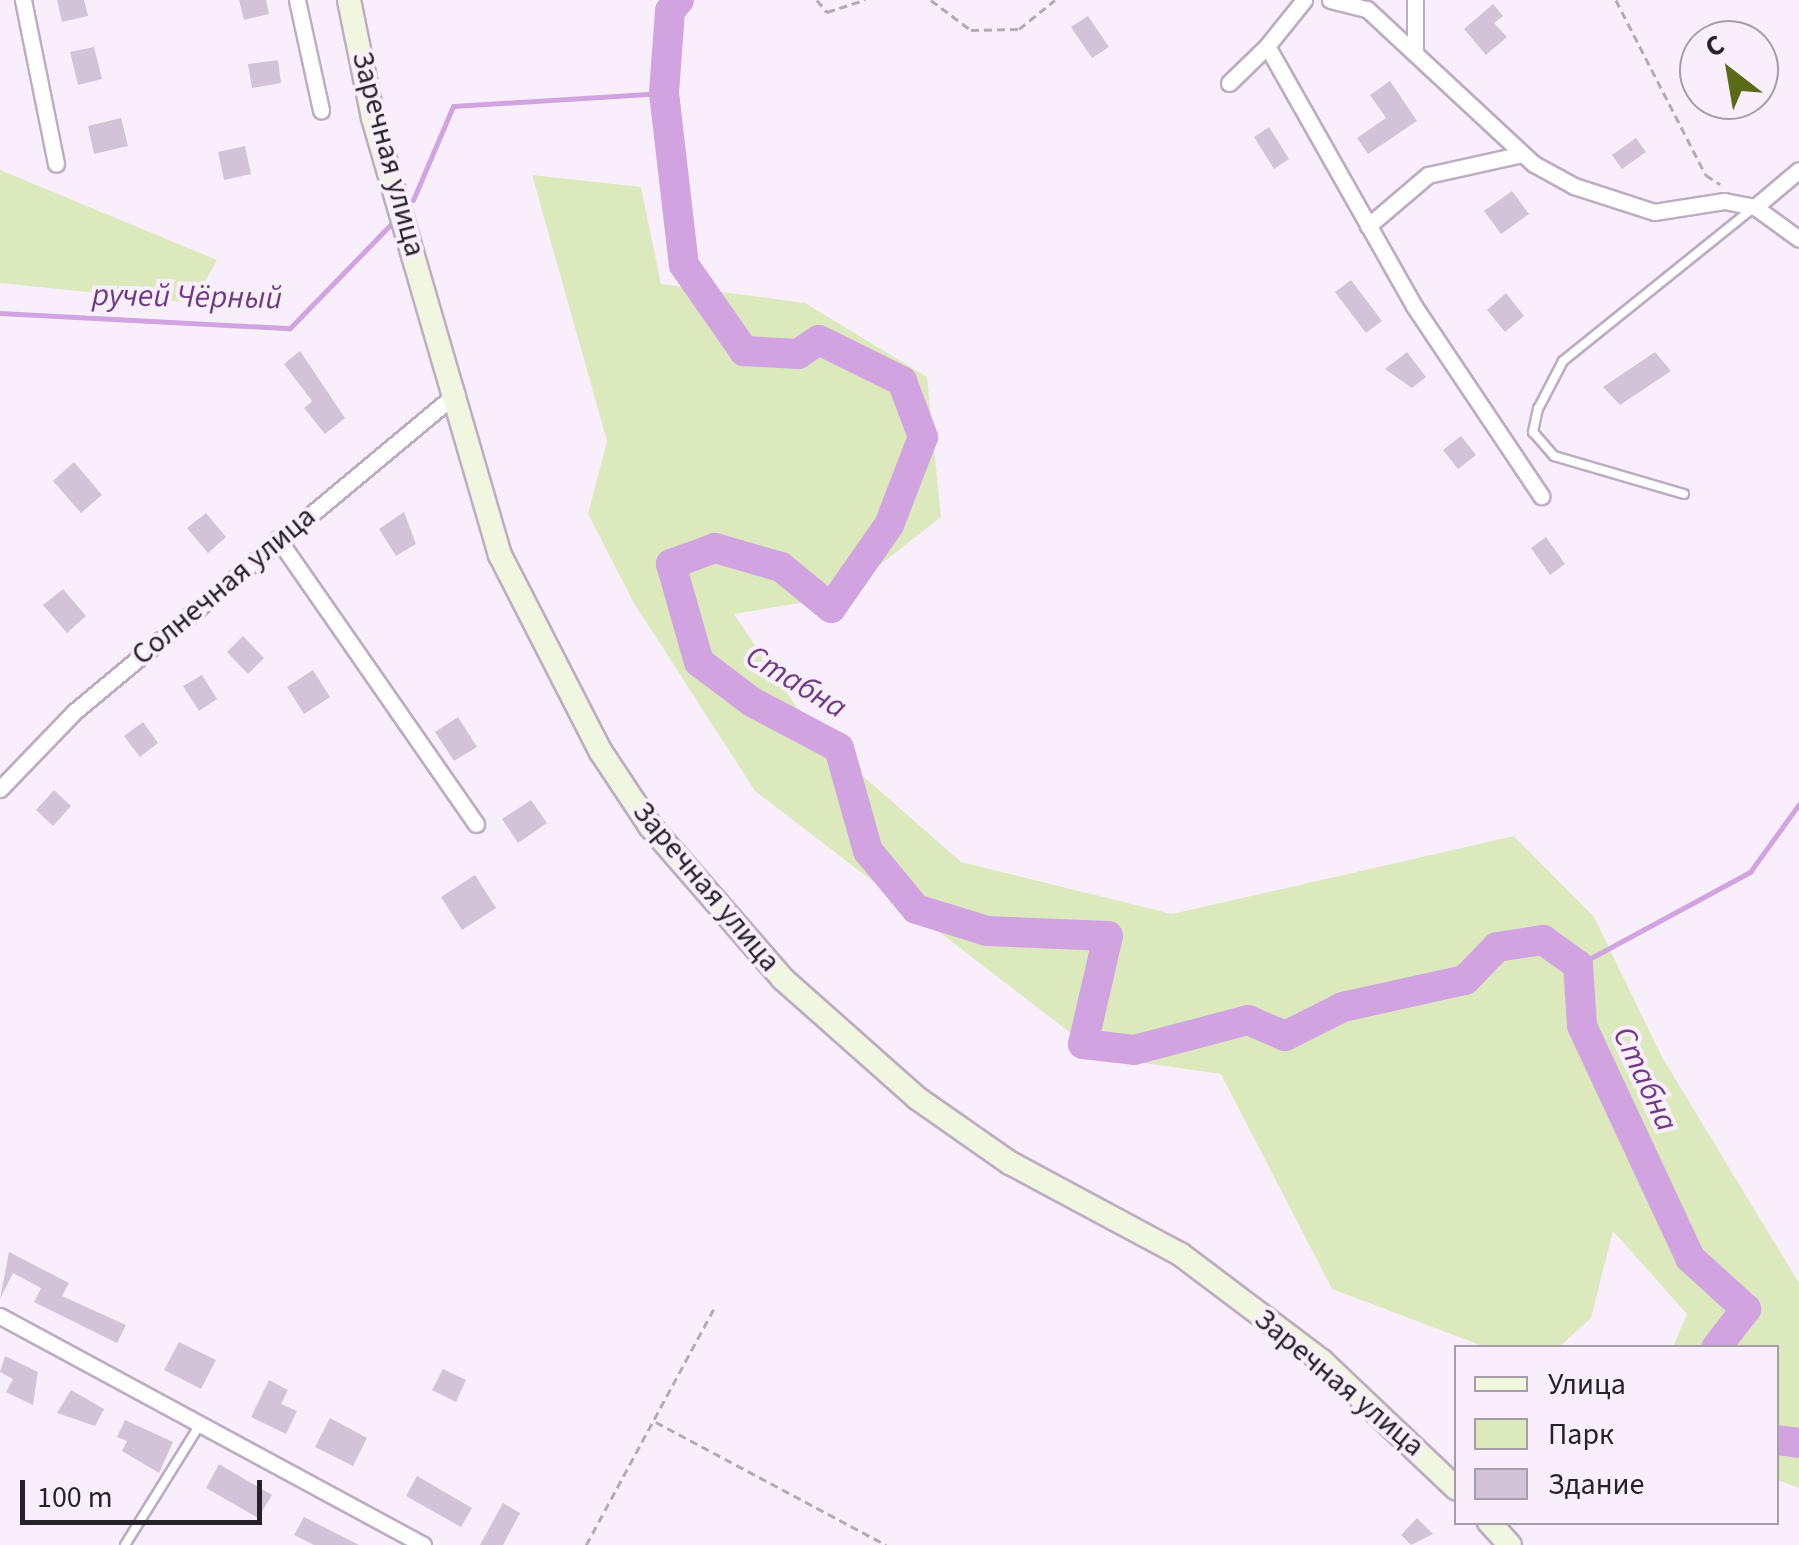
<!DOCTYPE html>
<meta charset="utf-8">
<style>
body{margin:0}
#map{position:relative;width:1799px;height:1545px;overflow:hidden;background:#f9effc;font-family:"Source Sans 3",sans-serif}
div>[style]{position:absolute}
.green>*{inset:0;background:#dce9bd}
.stream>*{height:5px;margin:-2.5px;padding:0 2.5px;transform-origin:2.5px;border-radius:2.5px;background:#d1a4e1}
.river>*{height:30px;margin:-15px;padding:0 15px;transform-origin:15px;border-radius:15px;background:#d1a4e1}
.building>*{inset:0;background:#d3c3d9}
.path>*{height:2.5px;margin-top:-1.25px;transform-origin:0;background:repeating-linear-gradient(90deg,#b3aab6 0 8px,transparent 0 13px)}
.roads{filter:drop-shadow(2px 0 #bdadc3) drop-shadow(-2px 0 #bdadc3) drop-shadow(0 2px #bdadc3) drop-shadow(0 -2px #bdadc3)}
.lane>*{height:8px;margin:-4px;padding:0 4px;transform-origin:4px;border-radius:4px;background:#fff}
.street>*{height:15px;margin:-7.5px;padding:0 7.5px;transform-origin:7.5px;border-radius:7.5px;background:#fff}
.secondary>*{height:22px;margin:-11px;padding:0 11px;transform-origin:11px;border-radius:11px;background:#f0f6e0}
span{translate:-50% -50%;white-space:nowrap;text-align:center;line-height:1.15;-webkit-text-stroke:8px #f9effc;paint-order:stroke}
.street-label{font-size:30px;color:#272129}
.water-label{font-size:32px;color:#713b83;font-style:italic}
.legend{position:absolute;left:1454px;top:1345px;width:325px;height:180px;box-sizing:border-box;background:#f9effc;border:2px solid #a59da8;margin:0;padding:12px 18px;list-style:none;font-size:30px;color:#272129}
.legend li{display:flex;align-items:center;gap:20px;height:50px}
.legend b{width:50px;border:2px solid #a59da8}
.north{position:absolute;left:1679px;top:20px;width:100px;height:100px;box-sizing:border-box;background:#f9effc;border:2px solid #a59da8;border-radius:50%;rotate:329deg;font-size:28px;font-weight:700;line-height:40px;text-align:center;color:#272129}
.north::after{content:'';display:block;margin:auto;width:35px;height:45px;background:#5a6b17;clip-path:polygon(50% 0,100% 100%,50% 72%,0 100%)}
.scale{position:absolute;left:20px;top:1480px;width:242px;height:45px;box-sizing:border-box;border:5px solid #272129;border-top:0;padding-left:12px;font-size:30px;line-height:35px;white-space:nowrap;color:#272129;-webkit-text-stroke:8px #f9effc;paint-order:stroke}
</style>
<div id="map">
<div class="green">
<i style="clip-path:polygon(0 170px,217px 260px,193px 303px,0 283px)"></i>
<i style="clip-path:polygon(532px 175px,641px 187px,661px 284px,805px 303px,927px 377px,941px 517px,840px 596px,734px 614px,814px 733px,961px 862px,1172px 914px,1514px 836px,1594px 917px,1662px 1057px,1799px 1283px,1799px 1488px,1777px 1480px,1776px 1348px,1673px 1347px,1687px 1314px,1613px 1231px,1591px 1318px,1559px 1347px,1480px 1345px,1332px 1289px,1221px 1074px,1102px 1057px,755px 791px,634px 603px,588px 514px,607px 441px)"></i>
</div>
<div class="stream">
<i style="left:413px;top:200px;width:102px;rotate:-66.9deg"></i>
<i style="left:453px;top:106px;width:211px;rotate:-3.5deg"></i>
<i style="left:0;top:313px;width:290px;rotate:3deg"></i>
<i style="left:290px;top:328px;width:146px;rotate:-45.8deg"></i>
<i style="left:1578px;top:965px;width:196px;rotate:-28.4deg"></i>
<i style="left:1750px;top:872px;width:84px;rotate:-54.2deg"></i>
</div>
<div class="river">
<i style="left:679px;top:0;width:14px;rotate:129deg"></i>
<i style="left:670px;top:11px;width:82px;rotate:94.2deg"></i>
<i style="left:664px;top:93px;width:173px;rotate:83.4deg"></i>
<i style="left:684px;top:265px;width:105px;rotate:55.1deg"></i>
<i style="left:744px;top:351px;width:54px;rotate:3.2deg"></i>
<i style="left:798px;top:354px;width:25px;rotate:-34deg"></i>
<i style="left:819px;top:340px;width:93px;rotate:26.3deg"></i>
<i style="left:902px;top:381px;width:60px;rotate:69.4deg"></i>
<i style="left:923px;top:437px;width:94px;rotate:111.1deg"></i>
<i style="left:889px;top:525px;width:101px;rotate:124.9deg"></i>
<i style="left:831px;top:608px;width:65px;rotate:-140.6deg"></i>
<i style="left:781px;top:567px;width:69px;rotate:-163.9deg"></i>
<i style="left:715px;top:548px;width:47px;rotate:160deg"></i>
<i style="left:671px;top:564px;width:102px;rotate:74.1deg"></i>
<i style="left:699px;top:662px;width:66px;rotate:37deg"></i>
<i style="left:752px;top:702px;width:98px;rotate:27.9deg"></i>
<i style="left:839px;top:748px;width:107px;rotate:74.3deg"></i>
<i style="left:868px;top:851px;width:75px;rotate:50.4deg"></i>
<i style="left:916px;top:909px;width:74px;rotate:17.2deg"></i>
<i style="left:987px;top:931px;width:121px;rotate:2.4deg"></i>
<i style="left:1108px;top:936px;width:111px;rotate:103deg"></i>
<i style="left:1083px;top:1044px;width:51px;rotate:6.7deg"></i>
<i style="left:1134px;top:1050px;width:118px;rotate:-14.7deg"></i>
<i style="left:1248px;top:1020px;width:40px;rotate:23.4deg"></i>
<i style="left:1285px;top:1036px;width:65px;rotate:-26.6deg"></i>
<i style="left:1343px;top:1007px;width:125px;rotate:-12.5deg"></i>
<i style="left:1465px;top:980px;width:46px;rotate:-45.9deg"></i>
<i style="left:1497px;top:947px;width:47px;rotate:-8.7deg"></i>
<i style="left:1543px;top:940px;width:43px;rotate:35.5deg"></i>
<i style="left:1578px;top:965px;width:61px;rotate:86.2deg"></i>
<i style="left:1582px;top:1026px;width:256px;rotate:65deg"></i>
<i style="left:1690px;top:1258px;width:76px;rotate:42.3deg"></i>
<i style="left:1746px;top:1309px;width:49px;rotate:127.6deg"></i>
<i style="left:1776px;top:1440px;width:23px;rotate:7deg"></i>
</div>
<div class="building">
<i style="clip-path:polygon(57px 0,84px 0,88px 16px,62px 22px)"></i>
<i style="clip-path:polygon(239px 0,266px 0,269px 14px,244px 20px)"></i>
<i style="clip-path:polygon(1493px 4px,1503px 16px,1494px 23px,1507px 37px,1486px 55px,1464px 29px)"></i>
<i style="clip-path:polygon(1088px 16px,1109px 47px,1092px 58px,1071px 27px)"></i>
<i style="clip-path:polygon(94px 47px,102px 79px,78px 85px,70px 52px)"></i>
<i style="clip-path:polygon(278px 60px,281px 83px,252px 88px,248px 64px)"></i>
<i style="clip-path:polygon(1390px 81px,1417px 121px,1368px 154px,1357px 138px,1386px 118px,1370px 95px)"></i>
<i style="clip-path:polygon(121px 118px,128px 146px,94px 154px,88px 126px)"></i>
<i style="clip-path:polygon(1269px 127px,1289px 159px,1274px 169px,1254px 137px)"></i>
<i style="clip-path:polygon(1636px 138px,1646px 152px,1622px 169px,1612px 155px)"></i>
<i style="clip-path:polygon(245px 146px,251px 174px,224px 180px,218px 152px)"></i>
<i style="clip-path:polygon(1512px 191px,1529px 214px,1501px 234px,1484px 211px)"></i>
<i style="clip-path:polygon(1351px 280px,1382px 321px,1366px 333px,1335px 292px)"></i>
<i style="clip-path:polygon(1506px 293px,1524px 316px,1505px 332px,1487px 310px)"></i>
<i style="clip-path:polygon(300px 351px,345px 418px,325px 434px,304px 408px,312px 401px,284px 364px)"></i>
<i style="clip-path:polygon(1407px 352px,1426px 377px,1412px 388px,1385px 369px)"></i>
<i style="clip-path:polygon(1655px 352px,1671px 371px,1620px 405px,1603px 387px)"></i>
<i style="clip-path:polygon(1461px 436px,1476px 455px,1458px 469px,1443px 450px)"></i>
<i style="clip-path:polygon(74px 462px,102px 495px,81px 513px,53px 481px)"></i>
<i style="clip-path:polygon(404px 512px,416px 544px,396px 556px,379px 529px)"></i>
<i style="clip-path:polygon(206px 513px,226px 537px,208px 553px,187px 528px)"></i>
<i style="clip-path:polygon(1546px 537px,1565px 564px,1550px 575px,1531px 548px)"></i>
<i style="clip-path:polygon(63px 589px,86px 616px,67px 633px,43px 605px)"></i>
<i style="clip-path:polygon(243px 636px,264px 658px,248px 674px,227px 652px)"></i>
<i style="clip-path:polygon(313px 670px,330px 697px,304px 714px,287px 687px)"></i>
<i style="clip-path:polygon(202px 675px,217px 699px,199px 711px,183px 686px)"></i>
<i style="clip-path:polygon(458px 717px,477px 747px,454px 761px,435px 732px)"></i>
<i style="clip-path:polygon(143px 722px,158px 743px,140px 757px,124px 736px)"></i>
<i style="clip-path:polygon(54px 790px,71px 806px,53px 826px,36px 810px)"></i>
<i style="clip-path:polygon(531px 800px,547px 823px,518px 843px,502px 819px)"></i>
<i style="clip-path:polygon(475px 875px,496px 908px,462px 930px,441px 897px)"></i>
<i style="clip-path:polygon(9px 1252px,69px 1283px,62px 1296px,126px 1325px,117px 1343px,34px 1302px,41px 1288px,13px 1273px,0 1299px)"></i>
<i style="clip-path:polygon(179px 1342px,216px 1360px,201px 1389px,164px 1370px)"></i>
<i style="clip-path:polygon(5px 1356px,38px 1372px,33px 1405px,6px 1392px,13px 1379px,0 1372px)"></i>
<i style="clip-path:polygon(443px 1369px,466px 1380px,456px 1402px,432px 1390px)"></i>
<i style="clip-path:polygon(269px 1380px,288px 1390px,281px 1404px,297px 1411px,286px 1434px,251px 1417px)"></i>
<i style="clip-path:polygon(71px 1390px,104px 1409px,95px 1426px,57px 1413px)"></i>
<i style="clip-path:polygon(330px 1418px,367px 1438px,353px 1466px,315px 1447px)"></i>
<i style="clip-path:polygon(125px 1420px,173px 1442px,159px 1473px,122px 1451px,127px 1441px,117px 1437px)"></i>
<i style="clip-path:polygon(219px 1464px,272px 1495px,258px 1518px,206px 1488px)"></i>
<i style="clip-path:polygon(417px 1476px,472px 1508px,461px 1527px,406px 1496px)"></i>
<i style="clip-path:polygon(503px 1503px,520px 1513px,503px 1545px,480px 1545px)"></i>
<i style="clip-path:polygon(304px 1517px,359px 1545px,314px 1545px,294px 1535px)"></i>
<i style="clip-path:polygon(1417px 1518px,1433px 1534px,1411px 1545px,1401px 1535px)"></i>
</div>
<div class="path">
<i style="left:817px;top:0;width:16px;rotate:50deg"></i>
<i style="left:827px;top:12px;width:40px;rotate:-18deg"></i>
<i style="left:931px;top:0;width:50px;rotate:36.9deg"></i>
<i style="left:971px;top:30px;width:48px;rotate:-1.2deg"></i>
<i style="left:1019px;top:29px;width:46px;rotate:-38.9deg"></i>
<i style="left:1616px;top:0;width:197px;rotate:62.8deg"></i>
<i style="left:1706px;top:175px;width:17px;rotate:33deg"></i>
<i style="left:656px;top:1422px;width:261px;rotate:28.1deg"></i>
<i style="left:586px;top:1545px;width:272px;rotate:-61.6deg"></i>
</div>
<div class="roads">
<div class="lane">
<i style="left:1684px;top:494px;width:135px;rotate:-163.7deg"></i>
<i style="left:1554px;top:456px;width:32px;rotate:-131deg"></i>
<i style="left:1533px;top:432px;width:24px;rotate:-78deg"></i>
<i style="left:1538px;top:409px;width:54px;rotate:-62.5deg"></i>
<i style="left:1563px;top:361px;width:243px;rotate:-38.8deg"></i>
<i style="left:125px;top:1545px;width:144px;rotate:-58.1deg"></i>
</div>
<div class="street">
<i style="left:23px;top:0;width:167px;rotate:78.6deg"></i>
<i style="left:297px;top:0;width:113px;rotate:77.7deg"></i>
<i style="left:1304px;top:0;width:59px;rotate:128.8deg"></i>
<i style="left:1267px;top:46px;width:299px;rotate:60.5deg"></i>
<i style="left:1414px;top:306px;width:229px;rotate:56.2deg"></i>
<i style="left:1330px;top:0;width:38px;rotate:14deg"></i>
<i style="left:1367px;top:9px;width:228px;rotate:42.9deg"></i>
<i style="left:1534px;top:164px;width:46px;rotate:28.8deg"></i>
<i style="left:1574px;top:186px;width:84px;rotate:18deg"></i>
<i style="left:1654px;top:212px;width:71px;rotate:-8.9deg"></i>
<i style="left:1724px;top:201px;width:32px;rotate:11deg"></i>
<i style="left:1755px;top:207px;width:54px;rotate:36deg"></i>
<i style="left:1415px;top:0;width:51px;rotate:90deg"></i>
<i style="left:1229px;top:83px;width:53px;rotate:-44.2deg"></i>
<i style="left:1755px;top:207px;width:57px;rotate:-40.1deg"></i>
<i style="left:1368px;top:226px;width:79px;rotate:-40.4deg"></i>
<i style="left:1428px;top:175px;width:97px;rotate:-12.5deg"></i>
<i style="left:278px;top:539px;width:347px;rotate:55.2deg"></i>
<i style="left:0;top:789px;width:107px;rotate:-46.1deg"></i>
<i style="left:74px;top:712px;width:498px;rotate:-39.8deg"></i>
<i style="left:0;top:1316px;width:481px;rotate:28.4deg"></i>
</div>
<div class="secondary">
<i style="left:349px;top:0;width:120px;rotate:78.5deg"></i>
<i style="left:373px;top:118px;width:455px;rotate:73.8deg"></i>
<i style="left:500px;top:555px;width:221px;rotate:62.9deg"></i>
<i style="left:601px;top:752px;width:89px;rotate:56.5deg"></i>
<i style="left:650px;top:826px;width:203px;rotate:49deg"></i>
<i style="left:783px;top:979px;width:179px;rotate:41.6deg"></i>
<i style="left:917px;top:1098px;width:113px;rotate:35deg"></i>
<i style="left:1010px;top:1163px;width:193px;rotate:28.2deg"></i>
<i style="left:1180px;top:1254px;width:178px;rotate:37deg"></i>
<i style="left:1322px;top:1361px;width:185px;rotate:43.5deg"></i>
<i style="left:1489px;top:1522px;width:31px;rotate:48deg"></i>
</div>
</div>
<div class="street-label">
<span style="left:388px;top:154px;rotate:75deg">Заречная улица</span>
<span style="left:224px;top:586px;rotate:-40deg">Солнечная улица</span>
<span style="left:706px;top:887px;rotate:50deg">Заречная улица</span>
<span style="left:1339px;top:1383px;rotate:40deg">Заречная улица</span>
</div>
<div class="water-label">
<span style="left:187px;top:297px;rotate:1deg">ручей Чёрный</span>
<span style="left:796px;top:682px;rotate:31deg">Стабна</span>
<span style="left:1645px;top:1079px;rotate:65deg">Стабна</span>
</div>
<ul class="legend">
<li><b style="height:12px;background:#f0f6e0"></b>Улица</li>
<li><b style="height:28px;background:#dce9bd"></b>Парк</li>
<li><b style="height:28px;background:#d3c3d9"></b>Здание</li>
</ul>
<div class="north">С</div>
<div class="scale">100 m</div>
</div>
